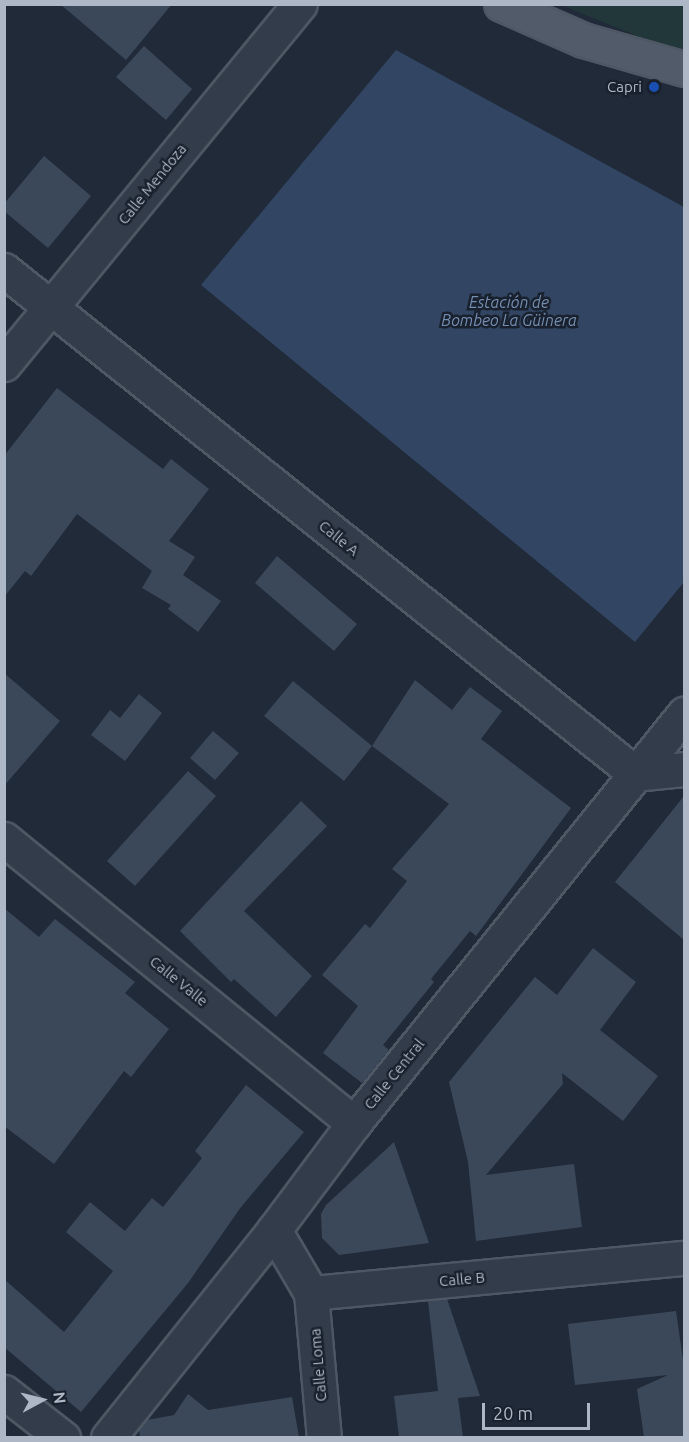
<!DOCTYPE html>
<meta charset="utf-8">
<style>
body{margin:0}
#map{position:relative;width:689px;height:1442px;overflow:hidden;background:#202a39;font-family:Ubuntu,sans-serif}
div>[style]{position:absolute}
.green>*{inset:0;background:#21373a}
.water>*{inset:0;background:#324562}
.building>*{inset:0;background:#3b4859}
.roads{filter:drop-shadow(2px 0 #4e5764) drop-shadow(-2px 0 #4e5764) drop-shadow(0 2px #4e5764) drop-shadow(0 -2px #4e5764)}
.minor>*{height:33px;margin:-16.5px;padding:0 16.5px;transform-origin:16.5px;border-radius:16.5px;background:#333c4a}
.major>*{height:33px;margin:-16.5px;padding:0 16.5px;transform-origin:16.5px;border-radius:16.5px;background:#515b6a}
.dots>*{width:16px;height:16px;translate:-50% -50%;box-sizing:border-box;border:3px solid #19212e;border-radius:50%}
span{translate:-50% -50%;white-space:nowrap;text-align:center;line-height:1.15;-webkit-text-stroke:5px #19212e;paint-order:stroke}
.poi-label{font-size:15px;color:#aeb7c6}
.right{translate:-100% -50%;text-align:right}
.street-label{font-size:15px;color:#aeb7c6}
.water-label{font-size:16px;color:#748db0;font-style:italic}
.frame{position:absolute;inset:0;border:6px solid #aeb7c6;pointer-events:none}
.north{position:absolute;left:12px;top:1370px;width:60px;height:60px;-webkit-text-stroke:4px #19212e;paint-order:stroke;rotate:83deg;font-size:16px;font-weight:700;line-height:24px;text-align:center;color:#aeb7c6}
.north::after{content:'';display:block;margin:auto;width:21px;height:27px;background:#aeb7c6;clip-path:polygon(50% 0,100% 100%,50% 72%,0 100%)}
.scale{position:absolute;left:482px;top:1403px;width:108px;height:27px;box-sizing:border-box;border:3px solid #aeb7c6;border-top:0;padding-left:8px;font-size:18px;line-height:21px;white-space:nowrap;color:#aeb7c6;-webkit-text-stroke:4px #19212e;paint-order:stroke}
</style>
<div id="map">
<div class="green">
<i style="clip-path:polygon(561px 5px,684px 5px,684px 50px,652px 42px)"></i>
</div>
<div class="water">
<i style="clip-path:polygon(396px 50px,684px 207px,684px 582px,635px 642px,201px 285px)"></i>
</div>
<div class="building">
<i style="clip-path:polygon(60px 4px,172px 4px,126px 60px)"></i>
<i style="clip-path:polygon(144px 46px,192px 89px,166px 120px,116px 77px)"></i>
<i style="clip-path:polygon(44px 156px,91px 196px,48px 248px,4px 211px,4px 204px)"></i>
<i style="clip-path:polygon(57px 388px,163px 469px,171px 459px,209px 489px,169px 541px,195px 557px,183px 575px,221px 601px,198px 632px,168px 609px,171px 605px,142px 588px,152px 571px,77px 514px,31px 576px,25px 571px,4px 597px,4px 456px)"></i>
<i style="clip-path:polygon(277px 556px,357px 624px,334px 651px,255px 583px)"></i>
<i style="clip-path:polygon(4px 673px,60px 721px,4px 786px)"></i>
<i style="clip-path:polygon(415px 680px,452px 710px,470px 687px,502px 711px,481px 739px,571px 808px,476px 936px,470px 931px,431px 979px,434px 982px,383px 1045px,389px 1050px,362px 1083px,323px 1053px,358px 1006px,322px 975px,365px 924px,370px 928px,407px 881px,392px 869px,449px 804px,372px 746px)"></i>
<i style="clip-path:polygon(293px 681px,372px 746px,344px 781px,264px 716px)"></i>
<i style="clip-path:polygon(139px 694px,162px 713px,125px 761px,91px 735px,110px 710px,120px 718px)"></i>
<i style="clip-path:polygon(213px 731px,239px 753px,215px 780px,190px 758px)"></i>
<i style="clip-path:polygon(188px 771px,216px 796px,135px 886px,107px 861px)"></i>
<i style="clip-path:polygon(684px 796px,684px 940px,615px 882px)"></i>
<i style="clip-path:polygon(301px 801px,327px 826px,244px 911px,312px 976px,276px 1017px,234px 979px,231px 982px,180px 931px)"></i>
<i style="clip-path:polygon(4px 908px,39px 937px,55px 919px,135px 982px,125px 993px,169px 1029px,131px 1077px,124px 1071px,54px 1164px,4px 1126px)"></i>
<i style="clip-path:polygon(593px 948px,636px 982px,600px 1030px,658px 1076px,623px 1121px,562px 1073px,563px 1084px,486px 1175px,574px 1164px,582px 1227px,476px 1241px,468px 1162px,449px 1082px,535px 977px,557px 995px)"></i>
<i style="clip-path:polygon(246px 1085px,304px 1132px,241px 1207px,188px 1283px,81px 1412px,4px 1347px,4px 1279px,64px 1332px,113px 1271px,66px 1232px,90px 1202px,125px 1231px,152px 1198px,163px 1207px,202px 1158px,195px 1151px)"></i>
<i style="clip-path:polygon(394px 1142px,429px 1243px,339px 1255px,322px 1238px,321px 1214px,326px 1205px)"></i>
<i style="clip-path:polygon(447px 1299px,480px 1396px,458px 1398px,463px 1437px,399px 1437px,394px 1396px,438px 1391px,428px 1301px)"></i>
<i style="clip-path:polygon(676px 1311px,684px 1367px,684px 1437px,644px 1437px,637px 1389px,668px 1375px,575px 1385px,568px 1324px)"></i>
<i style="clip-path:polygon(188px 1394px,208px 1410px,292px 1397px,299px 1437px,140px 1437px,139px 1429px,147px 1420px,174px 1415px)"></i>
</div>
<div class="roads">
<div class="minor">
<i style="left:4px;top:270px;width:808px;rotate:38.57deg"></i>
<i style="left:636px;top:774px;width:48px;rotate:-5.9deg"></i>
<i style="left:4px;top:364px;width:466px;rotate:-50.6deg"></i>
<i style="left:4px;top:839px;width:451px;rotate:39.1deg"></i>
<i style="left:274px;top:1230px;width:73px;rotate:59.6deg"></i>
<i style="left:311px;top:1293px;width:375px;rotate:-5.4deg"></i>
<i style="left:311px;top:1293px;width:146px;rotate:84.9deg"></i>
<i style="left:4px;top:1392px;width:75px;rotate:37.9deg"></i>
<i style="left:108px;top:1438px;width:266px;rotate:-51.4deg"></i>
<i style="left:274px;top:1230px;width:134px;rotate:-53.2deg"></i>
<i style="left:354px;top:1123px;width:526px;rotate:-51.1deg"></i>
</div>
<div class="major">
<i style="left:501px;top:4px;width:90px;rotate:23.7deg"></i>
<i style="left:583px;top:40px;width:105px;rotate:16deg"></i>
</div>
</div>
<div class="dots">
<i style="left:654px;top:87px;background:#1a4fb4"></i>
</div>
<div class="poi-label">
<span class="right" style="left:642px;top:87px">Capri</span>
</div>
<div class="street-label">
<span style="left:152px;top:184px;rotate:-51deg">Calle Mendoza</span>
<span style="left:339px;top:538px;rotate:39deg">Calle A</span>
<span style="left:179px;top:981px;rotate:39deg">Calle Valle</span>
<span style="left:394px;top:1074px;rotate:-51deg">Calle Central</span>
<span style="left:462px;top:1279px;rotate:-5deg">Calle B</span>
<span style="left:318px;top:1365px;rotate:-95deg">Calle Loma</span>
</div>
<div class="water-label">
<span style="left:509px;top:311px">Estación de<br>Bombeo La Güinera</span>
</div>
<div class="frame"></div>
<div class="north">N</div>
<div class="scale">20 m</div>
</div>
